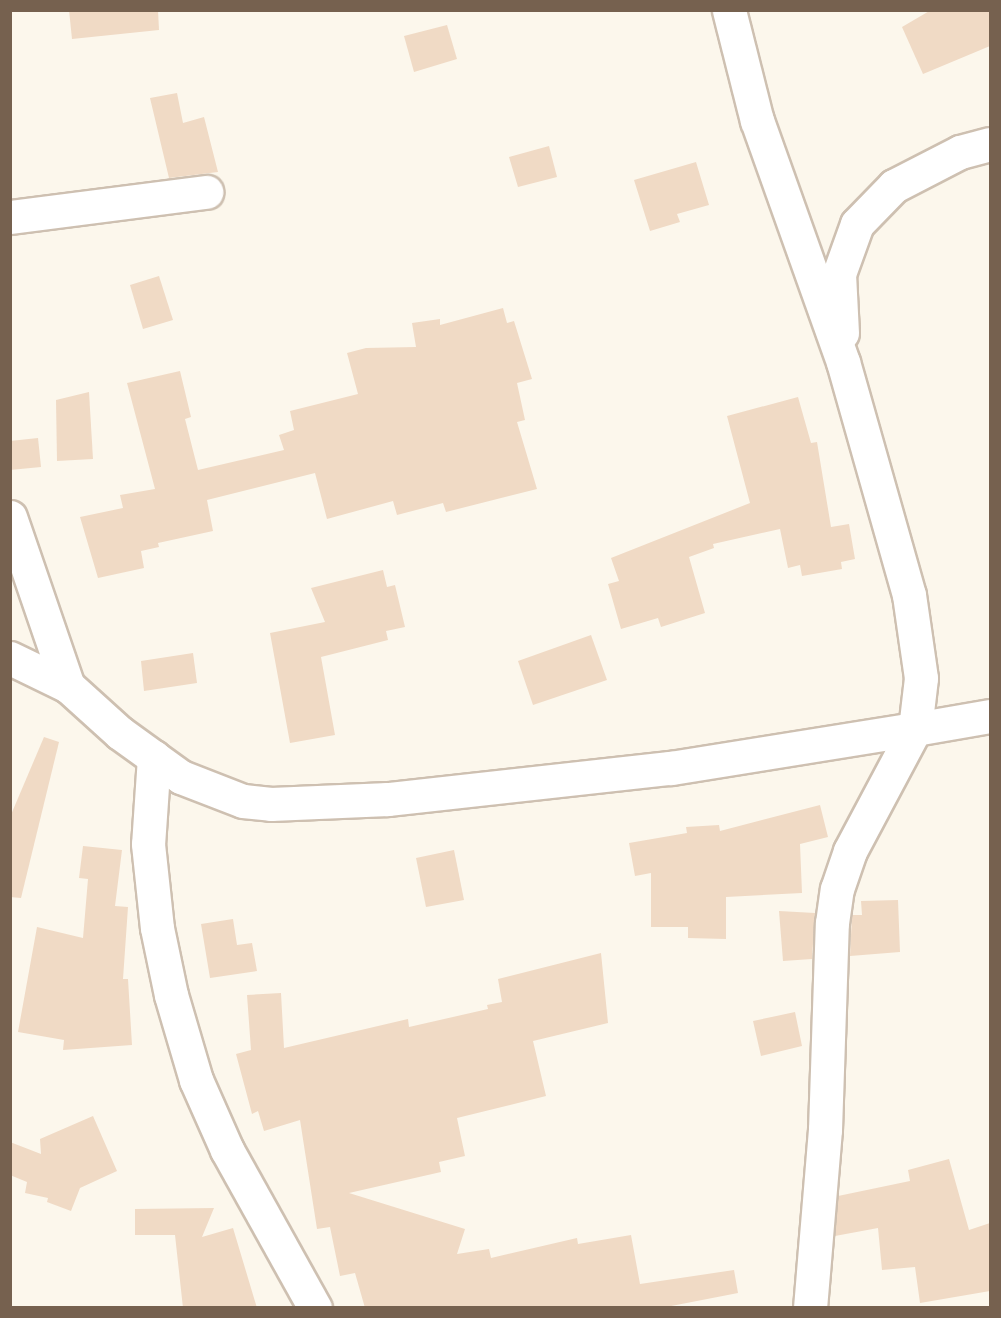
<!DOCTYPE html>
<style>
body{margin:0}
#map{position:relative;width:1001px;height:1318px;overflow:hidden;background:#fcf7ec;font-family:"Source Sans 3",sans-serif}
div>[style]{position:absolute}
.building>*{inset:0;background:#f0dac5}
.roads{filter:drop-shadow(2px 0 #cec0b1) drop-shadow(-2px 0 #cec0b1) drop-shadow(0 2px #cec0b1) drop-shadow(0 -2px #cec0b1)}
.minor>*{height:33px;margin:-16.5px;padding:0 16.5px;transform-origin:16.5px;border-radius:16.5px;background:#fff}
span{translate:-50% -50%;white-space:nowrap;text-align:center;line-height:1.15;-webkit-text-stroke:4.5px #fefbf3;paint-order:stroke}
.frame{position:absolute;inset:0;border:12px solid #76614f;pointer-events:none}
</style>
<div id="map">
<div class="building">
<i style="clip-path:polygon(69px 10px,158px 10px,159px 30px,72px 39px)"></i>
<i style="clip-path:polygon(931px 10px,990px 10px,990px 46px,923px 74px,902px 27px)"></i>
<i style="clip-path:polygon(447px 25px,457px 59px,414px 72px,404px 36px)"></i>
<i style="clip-path:polygon(177px 93px,183px 123px,204px 117px,218px 172px,169px 178px,150px 98px)"></i>
<i style="clip-path:polygon(549px 146px,557px 177px,518px 187px,509px 157px)"></i>
<i style="clip-path:polygon(696px 162px,709px 205px,677px 214px,680px 222px,650px 231px,634px 180px)"></i>
<i style="clip-path:polygon(159px 276px,173px 320px,143px 329px,130px 285px)"></i>
<i style="clip-path:polygon(503px 308px,507px 323px,514px 321px,532px 379px,517px 383px,525px 420px,517px 422px,537px 489px,446px 512px,443px 503px,397px 515px,393px 501px,327px 519px,315px 473px,207px 500px,213px 531px,158px 543px,159px 547px,141px 551px,144px 568px,98px 578px,80px 517px,123px 508px,120px 495px,155px 489px,127px 383px,180px 371px,191px 417px,185px 419px,198px 470px,284px 450px,279px 435px,294px 430px,290px 411px,358px 394px,347px 353px,366px 348px,416px 347px,412px 323px,440px 319px,440px 325px)"></i>
<i style="clip-path:polygon(89px 392px,93px 459px,57px 461px,56px 400px)"></i>
<i style="clip-path:polygon(798px 397px,811px 443px,817px 442px,831px 527px,849px 524px,855px 559px,841px 562px,842px 569px,802px 576px,800px 565px,788px 568px,780px 529px,713px 544px,714px 548px,689px 557px,705px 613px,661px 627px,658px 618px,621px 629px,608px 584px,619px 581px,611px 558px,750px 503px,727px 416px)"></i>
<i style="clip-path:polygon(38px 438px,41px 467px,10px 470px,10px 441px)"></i>
<i style="clip-path:polygon(383px 570px,387px 587px,395px 585px,405px 627px,386px 631px,388px 640px,321px 657px,335px 735px,290px 743px,270px 633px,325px 622px,311px 588px)"></i>
<i style="clip-path:polygon(591px 635px,607px 680px,533px 705px,518px 661px)"></i>
<i style="clip-path:polygon(193px 653px,197px 683px,144px 691px,141px 661px)"></i>
<i style="clip-path:polygon(44px 737px,59px 742px,21px 898px,10px 897px,10px 817px)"></i>
<i style="clip-path:polygon(820px 805px,828px 837px,800px 844px,802px 893px,726px 897px,726px 939px,688px 938px,688px 927px,651px 927px,651px 873px,635px 876px,629px 843px,687px 833px,686px 827px,719px 825px,720px 831px)"></i>
<i style="clip-path:polygon(83px 846px,122px 850px,115px 906px,128px 907px,123px 979px,128px 979px,132px 1045px,63px 1050px,64px 1040px,18px 1032px,37px 927px,83px 938px,88px 879px,79px 878px)"></i>
<i style="clip-path:polygon(454px 850px,464px 900px,426px 907px,416px 858px)"></i>
<i style="clip-path:polygon(898px 900px,900px 952px,850px 956px,852px 915px,862px 915px,861px 901px)"></i>
<i style="clip-path:polygon(779px 911px,815px 913px,812px 959px,783px 961px)"></i>
<i style="clip-path:polygon(233px 919px,237px 945px,252px 943px,257px 971px,210px 978px,201px 924px)"></i>
<i style="clip-path:polygon(601px 953px,608px 1023px,533px 1041px,546px 1096px,457px 1118px,465px 1156px,439px 1162px,441px 1172px,349px 1193px,465px 1229px,457px 1254px,489px 1249px,491px 1258px,577px 1238px,578px 1244px,631px 1235px,640px 1284px,734px 1270px,738px 1293px,661px 1308px,365px 1308px,355px 1273px,340px 1276px,330px 1227px,317px 1229px,300px 1120px,264px 1131px,258px 1111px,252px 1114px,236px 1054px,251px 1050px,247px 995px,281px 993px,284px 1048px,408px 1019px,409px 1027px,488px 1009px,487px 1005px,502px 1002px,498px 979px)"></i>
<i style="clip-path:polygon(795px 1012px,802px 1046px,761px 1056px,753px 1021px)"></i>
<i style="clip-path:polygon(93px 1116px,117px 1171px,80px 1188px,71px 1211px,47px 1202px,48px 1198px,25px 1193px,27px 1182px,10px 1175px,10px 1142px,41px 1154px,40px 1139px)"></i>
<i style="clip-path:polygon(949px 1159px,969px 1230px,990px 1223px,990px 1291px,920px 1303px,915px 1267px,882px 1270px,878px 1228px,835px 1236px,838px 1196px,910px 1181px,908px 1170px)"></i>
<i style="clip-path:polygon(214px 1208px,202px 1237px,233px 1228px,257px 1308px,183px 1308px,175px 1235px,135px 1235px,135px 1209px)"></i>
</div>
<div class="roads">
<div class="minor">
<i style="left:10px;top:217px;width:198px;rotate:-7.3deg"></i>
<i style="left:842px;top:333px;width:59px;rotate:-92.9deg"></i>
<i style="left:839px;top:274px;width:53px;rotate:-70.2deg"></i>
<i style="left:857px;top:224px;width:53px;rotate:-45.8deg"></i>
<i style="left:894px;top:186px;width:74px;rotate:-27.3deg"></i>
<i style="left:960px;top:152px;width:31px;rotate:-15deg"></i>
<i style="left:10px;top:517px;width:179px;rotate:71.1deg"></i>
<i style="left:10px;top:658px;width:64px;rotate:25.8deg"></i>
<i style="left:68px;top:686px;width:70px;rotate:42.1deg"></i>
<i style="left:120px;top:733px;width:75px;rotate:35.8deg"></i>
<i style="left:181px;top:777px;width:66px;rotate:21.2deg"></i>
<i style="left:243px;top:801px;width:28px;rotate:6deg"></i>
<i style="left:271px;top:804px;width:117px;rotate:-2.4deg"></i>
<i style="left:388px;top:799px;width:285px;rotate:-6.3deg"></i>
<i style="left:671px;top:768px;width:247px;rotate:-9.1deg"></i>
<i style="left:915px;top:729px;width:51px;rotate:-83.3deg"></i>
<i style="left:921px;top:678px;width:84px;rotate:-98.2deg"></i>
<i style="left:909px;top:595px;width:242px;rotate:-105.8deg"></i>
<i style="left:843px;top:362px;width:256px;rotate:-109.6deg"></i>
<i style="left:757px;top:121px;width:114px;rotate:-104.2deg"></i>
<i style="left:154px;top:757px;width:87px;rotate:93.9deg"></i>
<i style="left:148px;top:844px;width:84px;rotate:83.9deg"></i>
<i style="left:157px;top:928px;width:68px;rotate:78.2deg"></i>
<i style="left:171px;top:995px;width:89px;rotate:73.6deg"></i>
<i style="left:196px;top:1080px;width:77px;rotate:66.1deg"></i>
<i style="left:227px;top:1150px;width:181px;rotate:60.9deg"></i>
<i style="left:810px;top:1308px;width:179px;rotate:-85.2deg"></i>
<i style="left:825px;top:1130px;width:207px;rotate:-88.1deg"></i>
<i style="left:832px;top:923px;width:34px;rotate:-82deg"></i>
<i style="left:837px;top:889px;width:40px;rotate:-71.1deg"></i>
<i style="left:850px;top:851px;width:138px;rotate:-62deg"></i>
<i style="left:915px;top:729px;width:76px;rotate:-9.8deg"></i>
</div>
</div>
<div class="frame"></div>
</div>
